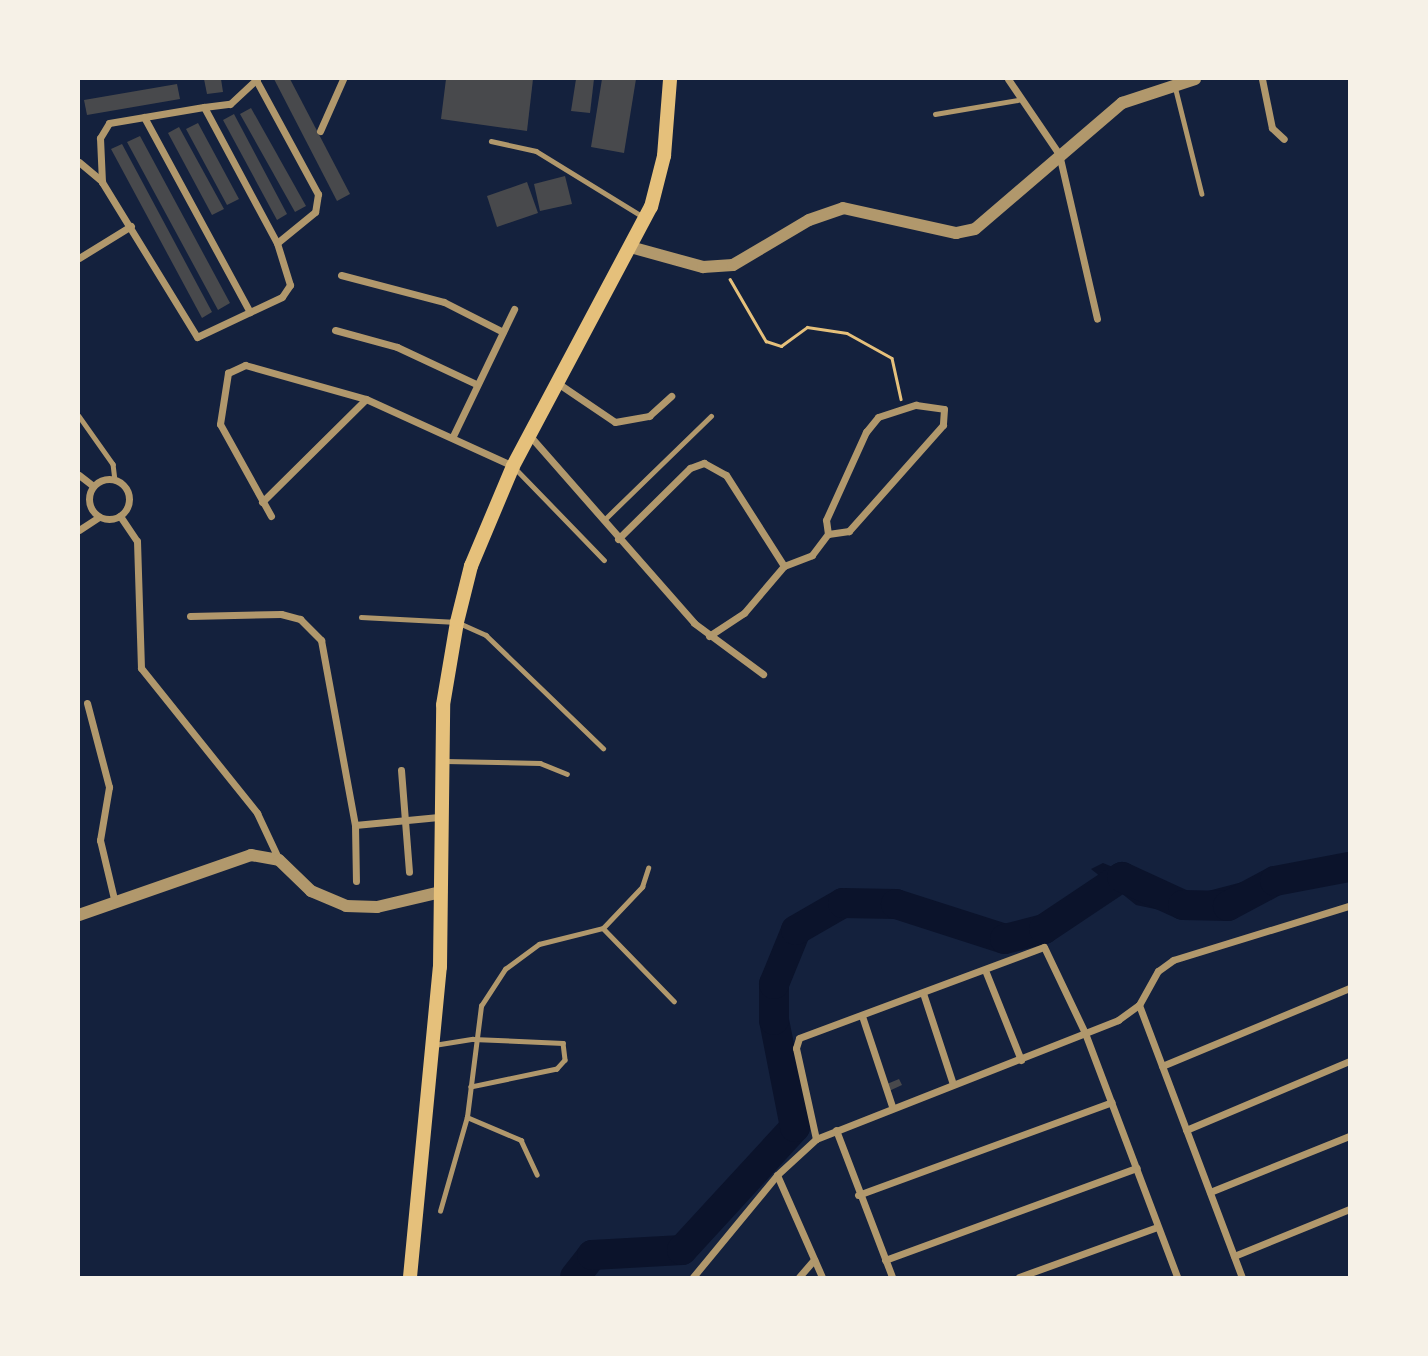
<!DOCTYPE html>
<style>
body{margin:0}
#map{position:relative;width:1428px;height:1356px;overflow:hidden;background:#14213d;font-family:"Crimson Pro",serif}
div>[style]{position:absolute}
.water>*{inset:0;background:#0b132b}
.river>*{height:30px;margin:-15px;padding:0 15px;transform-origin:15px;border-radius:15px;background:#0b132b}
.building>*{inset:0;background:#48494c}
.path>*{height:2.5px;margin:-1.25px;padding:0 1.25px;transform-origin:1.25px;border-radius:1.25px;background:#e5c07b}
.service>*{height:4.5px;margin:-2.25px;padding:0 2.25px;transform-origin:2.25px;border-radius:2.25px;background:#b1986c}
.minor>*{height:7px;margin:-3.5px;padding:0 3.5px;transform-origin:3.5px;border-radius:3.5px;background:#b1986c}
.minor>.ring{margin:-3.5px;padding:0;box-sizing:content-box;background:none;border:7px solid #b1986c;border-radius:50%}
.tertiary>*{height:12px;margin:-6px;padding:0 6px;transform-origin:6px;border-radius:6px;background:#b1986c}
.primary>*{height:14px;margin:-7px;padding:0 7px;transform-origin:7px;border-radius:7px;background:#e5c07b}
span{translate:-50% -50%;white-space:nowrap;text-align:center;line-height:1.15;-webkit-text-stroke:7px #f6f1e7;paint-order:stroke}
.frame{position:absolute;inset:0;border:80px solid #f6f1e7;pointer-events:none}
</style>
<div id="map">
<div class="water">
<i style="clip-path:polygon(1349px 854px,1349px 875px,1179px 914px,1136px 905px,1091px 869px,1103px 863px,1185px 897px)"></i>
</div>
<div class="river">
<i style="left:575px;top:1277px;width:28px;rotate:-52deg"></i>
<i style="left:592px;top:1255px;width:90px;rotate:-3.2deg"></i>
<i style="left:682px;top:1250px;width:167px;rotate:-47.4deg"></i>
<i style="left:795px;top:1127px;width:109px;rotate:-101.1deg"></i>
<i style="left:774px;top:1020px;width:36px;rotate:-90deg"></i>
<i style="left:774px;top:984px;width:58px;rotate:-67.8deg"></i>
<i style="left:796px;top:930px;width:54px;rotate:-29.9deg"></i>
<i style="left:843px;top:903px;width:53px;rotate:1.1deg"></i>
<i style="left:896px;top:904px;width:114px;rotate:17.8deg"></i>
<i style="left:1005px;top:939px;width:40px;rotate:-14.4deg"></i>
<i style="left:1044px;top:929px;width:94px;rotate:-33.7deg"></i>
<i style="left:1122px;top:877px;width:67px;rotate:24.7deg"></i>
<i style="left:1183px;top:905px;width:45px;rotate:1.3deg"></i>
<i style="left:1228px;top:906px;width:53px;rotate:-28deg"></i>
<i style="left:1275px;top:881px;width:75px;rotate:-10.7deg"></i>
</div>
<div class="building">
<i style="clip-path:polygon(204px 79px,221px 79px,223px 92px,207px 94px)"></i>
<i style="clip-path:polygon(274px 79px,290px 79px,350px 194px,337px 201px)"></i>
<i style="clip-path:polygon(446px 79px,533px 79px,527px 131px,441px 119px)"></i>
<i style="clip-path:polygon(576px 79px,594px 79px,590px 113px,571px 111px)"></i>
<i style="clip-path:polygon(602px 79px,636px 79px,624px 153px,591px 147px)"></i>
<i style="clip-path:polygon(177px 84px,180px 99px,87px 115px,84px 100px)"></i>
<i style="clip-path:polygon(251px 108px,306px 206px,295px 212px,240px 114px)"></i>
<i style="clip-path:polygon(234px 114px,287px 214px,277px 220px,223px 120px)"></i>
<i style="clip-path:polygon(198px 123px,239px 199px,227px 205px,186px 129px)"></i>
<i style="clip-path:polygon(179px 127px,224px 209px,212px 215px,168px 133px)"></i>
<i style="clip-path:polygon(140px 136px,230px 303px,218px 310px,127px 142px)"></i>
<i style="clip-path:polygon(122px 144px,212px 312px,202px 318px,111px 149px)"></i>
<i style="clip-path:polygon(565px 176px,572px 204px,540px 211px,534px 184px)"></i>
<i style="clip-path:polygon(527px 182px,538px 213px,497px 227px,487px 196px)"></i>
<i style="clip-path:polygon(899px 1079px,902px 1085px,889px 1091px,887px 1084px)"></i>
</div>
<div class="path">
<i style="left:730px;top:279px;width:72px;rotate:59.9deg"></i>
<i style="left:766px;top:341px;width:16px;rotate:18deg"></i>
<i style="left:781px;top:346px;width:32px;rotate:-36deg"></i>
<i style="left:807px;top:327px;width:40px;rotate:8.5deg"></i>
<i style="left:847px;top:333px;width:51px;rotate:29.1deg"></i>
<i style="left:892px;top:358px;width:42px;rotate:77.6deg"></i>
</div>
<div class="service">
<i style="left:1175px;top:86px;width:111px;rotate:76deg"></i>
<i style="left:935px;top:114px;width:84px;rotate:-9.6deg"></i>
<i style="left:491px;top:141px;width:46px;rotate:12.5deg"></i>
<i style="left:536px;top:151px;width:124px;rotate:31.5deg"></i>
<i style="left:79px;top:416px;width:59px;rotate:54.7deg"></i>
<i style="left:113px;top:464px;width:16px;rotate:83deg"></i>
<i style="left:515px;top:468px;width:128px;rotate:45.9deg"></i>
<i style="left:604px;top:520px;width:149px;rotate:-44.2deg"></i>
<i style="left:361px;top:617px;width:96px;rotate:3deg"></i>
<i style="left:457px;top:622px;width:32px;rotate:24deg"></i>
<i style="left:486px;top:635px;width:163px;rotate:44deg"></i>
<i style="left:445px;top:761px;width:95px;rotate:1.2deg"></i>
<i style="left:540px;top:763px;width:29px;rotate:22deg"></i>
<i style="left:603px;top:928px;width:57px;rotate:-46.4deg"></i>
<i style="left:642px;top:887px;width:20px;rotate:-72deg"></i>
<i style="left:434px;top:1045px;width:39px;rotate:-9deg"></i>
<i style="left:473px;top:1039px;width:90px;rotate:2.5deg"></i>
<i style="left:563px;top:1043px;width:17px;rotate:83deg"></i>
<i style="left:565px;top:1060px;width:12px;rotate:132deg"></i>
<i style="left:557px;top:1069px;width:88px;rotate:168.2deg"></i>
<i style="left:467px;top:1117px;width:59px;rotate:23.1deg"></i>
<i style="left:521px;top:1140px;width:38px;rotate:65deg"></i>
<i style="left:440px;top:1211px;width:98px;rotate:-74deg"></i>
<i style="left:467px;top:1117px;width:112px;rotate:-82.8deg"></i>
<i style="left:481px;top:1006px;width:44px;rotate:-57deg"></i>
<i style="left:505px;top:969px;width:42px;rotate:-36.3deg"></i>
<i style="left:539px;top:944px;width:66px;rotate:-14deg"></i>
<i style="left:603px;top:928px;width:102px;rotate:45.8deg"></i>
</div>
<div class="minor">
<i style="left:1008px;top:79px;width:91px;rotate:55.8deg"></i>
<i style="left:1059px;top:154px;width:169px;rotate:77deg"></i>
<i style="left:1262px;top:79px;width:50px;rotate:78.5deg"></i>
<i style="left:1272px;top:128px;width:16px;rotate:43deg"></i>
<i style="left:256px;top:80px;width:130px;rotate:61.5deg"></i>
<i style="left:318px;top:194px;width:18px;rotate:99deg"></i>
<i style="left:315px;top:212px;width:49px;rotate:140.8deg"></i>
<i style="left:204px;top:107px;width:154px;rotate:61.8deg"></i>
<i style="left:277px;top:243px;width:44px;rotate:72.8deg"></i>
<i style="left:290px;top:285px;width:14px;rotate:124deg"></i>
<i style="left:282px;top:297px;width:94px;rotate:154.8deg"></i>
<i style="left:197px;top:337px;width:182px;rotate:-121.5deg"></i>
<i style="left:102px;top:182px;width:44px;rotate:-92.6deg"></i>
<i style="left:100px;top:138px;width:17px;rotate:-59deg"></i>
<i style="left:109px;top:123px;width:96px;rotate:-9.6deg"></i>
<i style="left:204px;top:107px;width:26px;rotate:-7deg"></i>
<i style="left:230px;top:104px;width:37px;rotate:-43deg"></i>
<i style="left:144px;top:117px;width:222px;rotate:61.5deg"></i>
<i style="left:320px;top:131px;width:57px;rotate:-66.1deg"></i>
<i style="left:79px;top:162px;width:30px;rotate:40deg"></i>
<i style="left:79px;top:258px;width:61px;rotate:-31.6deg"></i>
<i style="left:341px;top:275px;width:106px;rotate:14.7deg"></i>
<i style="left:444px;top:302px;width:66px;rotate:27deg"></i>
<i style="left:335px;top:330px;width:64px;rotate:15.3deg"></i>
<i style="left:397px;top:347px;width:87px;rotate:25.1deg"></i>
<i style="left:556px;top:382px;width:71px;rotate:34.1deg"></i>
<i style="left:615px;top:422px;width:35px;rotate:-10deg"></i>
<i style="left:649px;top:416px;width:30px;rotate:-42deg"></i>
<i style="left:916px;top:405px;width:28px;rotate:8deg"></i>
<i style="left:944px;top:409px;width:16px;rotate:94deg"></i>
<i style="left:943px;top:425px;width:142px;rotate:131.6deg"></i>
<i style="left:849px;top:531px;width:21px;rotate:172deg"></i>
<i style="left:828px;top:534px;width:14px;rotate:-98deg"></i>
<i style="left:826px;top:520px;width:97px;rotate:-65.6deg"></i>
<i style="left:866px;top:432px;width:19px;rotate:-51deg"></i>
<i style="left:878px;top:417px;width:40px;rotate:-18deg"></i>
<i style="left:453px;top:436px;width:141px;rotate:-64.3deg"></i>
<i style="left:530px;top:436px;width:249px;rotate:48.7deg"></i>
<i style="left:694px;top:623px;width:86px;rotate:36.5deg"></i>
<i style="left:79px;top:475px;width:18px;rotate:38deg"></i>
<i class="ring" style="left:89px;top:479px;width:33px;height:33px"></i>
<i style="left:262px;top:502px;width:146px;rotate:-44.7deg"></i>
<i style="left:120px;top:516px;width:30px;rotate:56deg"></i>
<i style="left:137px;top:541px;width:127px;rotate:88.2deg"></i>
<i style="left:141px;top:668px;width:186px;rotate:51.3deg"></i>
<i style="left:257px;top:813px;width:52px;rotate:64.9deg"></i>
<i style="left:271px;top:516px;width:105px;rotate:-119deg"></i>
<i style="left:220px;top:424px;width:52px;rotate:-81.1deg"></i>
<i style="left:228px;top:373px;width:19px;rotate:-25deg"></i>
<i style="left:245px;top:365px;width:126px;rotate:15.7deg"></i>
<i style="left:366px;top:399px;width:162px;rotate:24.5deg"></i>
<i style="left:79px;top:530px;width:24px;rotate:-33deg"></i>
<i style="left:618px;top:539px;width:101px;rotate:-44.6deg"></i>
<i style="left:690px;top:468px;width:15px;rotate:-20deg"></i>
<i style="left:704px;top:463px;width:25px;rotate:29deg"></i>
<i style="left:726px;top:475px;width:108px;rotate:57.5deg"></i>
<i style="left:190px;top:616px;width:91px;rotate:-1.3deg"></i>
<i style="left:281px;top:614px;width:20px;rotate:15deg"></i>
<i style="left:300px;top:619px;width:30px;rotate:45deg"></i>
<i style="left:321px;top:640px;width:188px;rotate:79.6deg"></i>
<i style="left:355px;top:825px;width:56px;rotate:89deg"></i>
<i style="left:709px;top:636px;width:42px;rotate:-33.3deg"></i>
<i style="left:744px;top:613px;width:62px;rotate:-49.6deg"></i>
<i style="left:784px;top:566px;width:30px;rotate:-21deg"></i>
<i style="left:812px;top:555px;width:26px;rotate:-53deg"></i>
<i style="left:87px;top:703px;width:87px;rotate:75.3deg"></i>
<i style="left:109px;top:787px;width:54px;rotate:99.6deg"></i>
<i style="left:100px;top:840px;width:65px;rotate:76.6deg"></i>
<i style="left:401px;top:770px;width:102px;rotate:85.5deg"></i>
<i style="left:355px;top:825px;width:84px;rotate:-5.4deg"></i>
<i style="left:985px;top:970px;width:97px;rotate:68.2deg"></i>
<i style="left:923px;top:993px;width:96px;rotate:71.8deg"></i>
<i style="left:1139px;top:1005px;width:291px;rotate:69.3deg"></i>
<i style="left:862px;top:1016px;width:95px;rotate:71.6deg"></i>
<i style="left:1162px;top:1066px;width:203px;rotate:-22.6deg"></i>
<i style="left:836px;top:1130px;width:157px;rotate:69.1deg"></i>
<i style="left:1186px;top:1130px;width:177px;rotate:-22.9deg"></i>
<i style="left:816px;top:1139px;width:93px;rotate:-102.4deg"></i>
<i style="left:796px;top:1048px;width:10px;rotate:-73deg"></i>
<i style="left:799px;top:1038px;width:261px;rotate:-20.4deg"></i>
<i style="left:1044px;top:947px;width:95px;rotate:64.5deg"></i>
<i style="left:1085px;top:1033px;width:261px;rotate:69.3deg"></i>
<i style="left:777px;top:1175px;width:111px;rotate:66.2deg"></i>
<i style="left:1210px;top:1192px;width:150px;rotate:-21.9deg"></i>
<i style="left:858px;top:1195px;width:270px;rotate:-20.1deg"></i>
<i style="left:1234px;top:1256px;width:124px;rotate:-22.2deg"></i>
<i style="left:885px;top:1260px;width:268px;rotate:-20.1deg"></i>
<i style="left:693px;top:1277px;width:132px;rotate:-50.5deg"></i>
<i style="left:777px;top:1175px;width:53px;rotate:-42.7deg"></i>
<i style="left:816px;top:1139px;width:325px;rotate:-21.5deg"></i>
<i style="left:1118px;top:1020px;width:26px;rotate:-36deg"></i>
<i style="left:1139px;top:1005px;width:39px;rotate:-61deg"></i>
<i style="left:1158px;top:971px;width:19px;rotate:-36deg"></i>
<i style="left:1173px;top:960px;width:184px;rotate:-17.1deg"></i>
<i style="left:799px;top:1277px;width:23px;rotate:-49deg"></i>
<i style="left:1019px;top:1277px;width:147px;rotate:-19.9deg"></i>
</div>
<div class="tertiary">
<i style="left:634px;top:248px;width:72px;rotate:15.4deg"></i>
<i style="left:703px;top:267px;width:30px;rotate:-4deg"></i>
<i style="left:733px;top:265px;width:88px;rotate:-30.6deg"></i>
<i style="left:809px;top:220px;width:36px;rotate:-19deg"></i>
<i style="left:843px;top:208px;width:116px;rotate:12.5deg"></i>
<i style="left:956px;top:233px;width:19px;rotate:-12deg"></i>
<i style="left:975px;top:229px;width:194px;rotate:-40.6deg"></i>
<i style="left:1122px;top:103px;width:77px;rotate:-18.2deg"></i>
<i style="left:79px;top:915px;width:182px;rotate:-19.2deg"></i>
<i style="left:251px;top:855px;width:28px;rotate:10deg"></i>
<i style="left:279px;top:860px;width:45px;rotate:44.1deg"></i>
<i style="left:311px;top:891px;width:38px;rotate:23deg"></i>
<i style="left:346px;top:906px;width:31px;rotate:2deg"></i>
<i style="left:377px;top:907px;width:66px;rotate:-13.2deg"></i>
</div>
<div class="primary">
<i style="left:410px;top:1277px;width:311px;rotate:-84.5deg"></i>
<i style="left:440px;top:967px;width:262px;rotate:-89.3deg"></i>
<i style="left:443px;top:705px;width:84px;rotate:-80.4deg"></i>
<i style="left:457px;top:622px;width:58px;rotate:-76deg"></i>
<i style="left:471px;top:566px;width:108px;rotate:-67.2deg"></i>
<i style="left:513px;top:466px;width:293px;rotate:-62deg"></i>
<i style="left:651px;top:207px;width:53px;rotate:-75.7deg"></i>
<i style="left:664px;top:156px;width:77px;rotate:-85.5deg"></i>
</div>
<div class="frame"></div>
</div>
